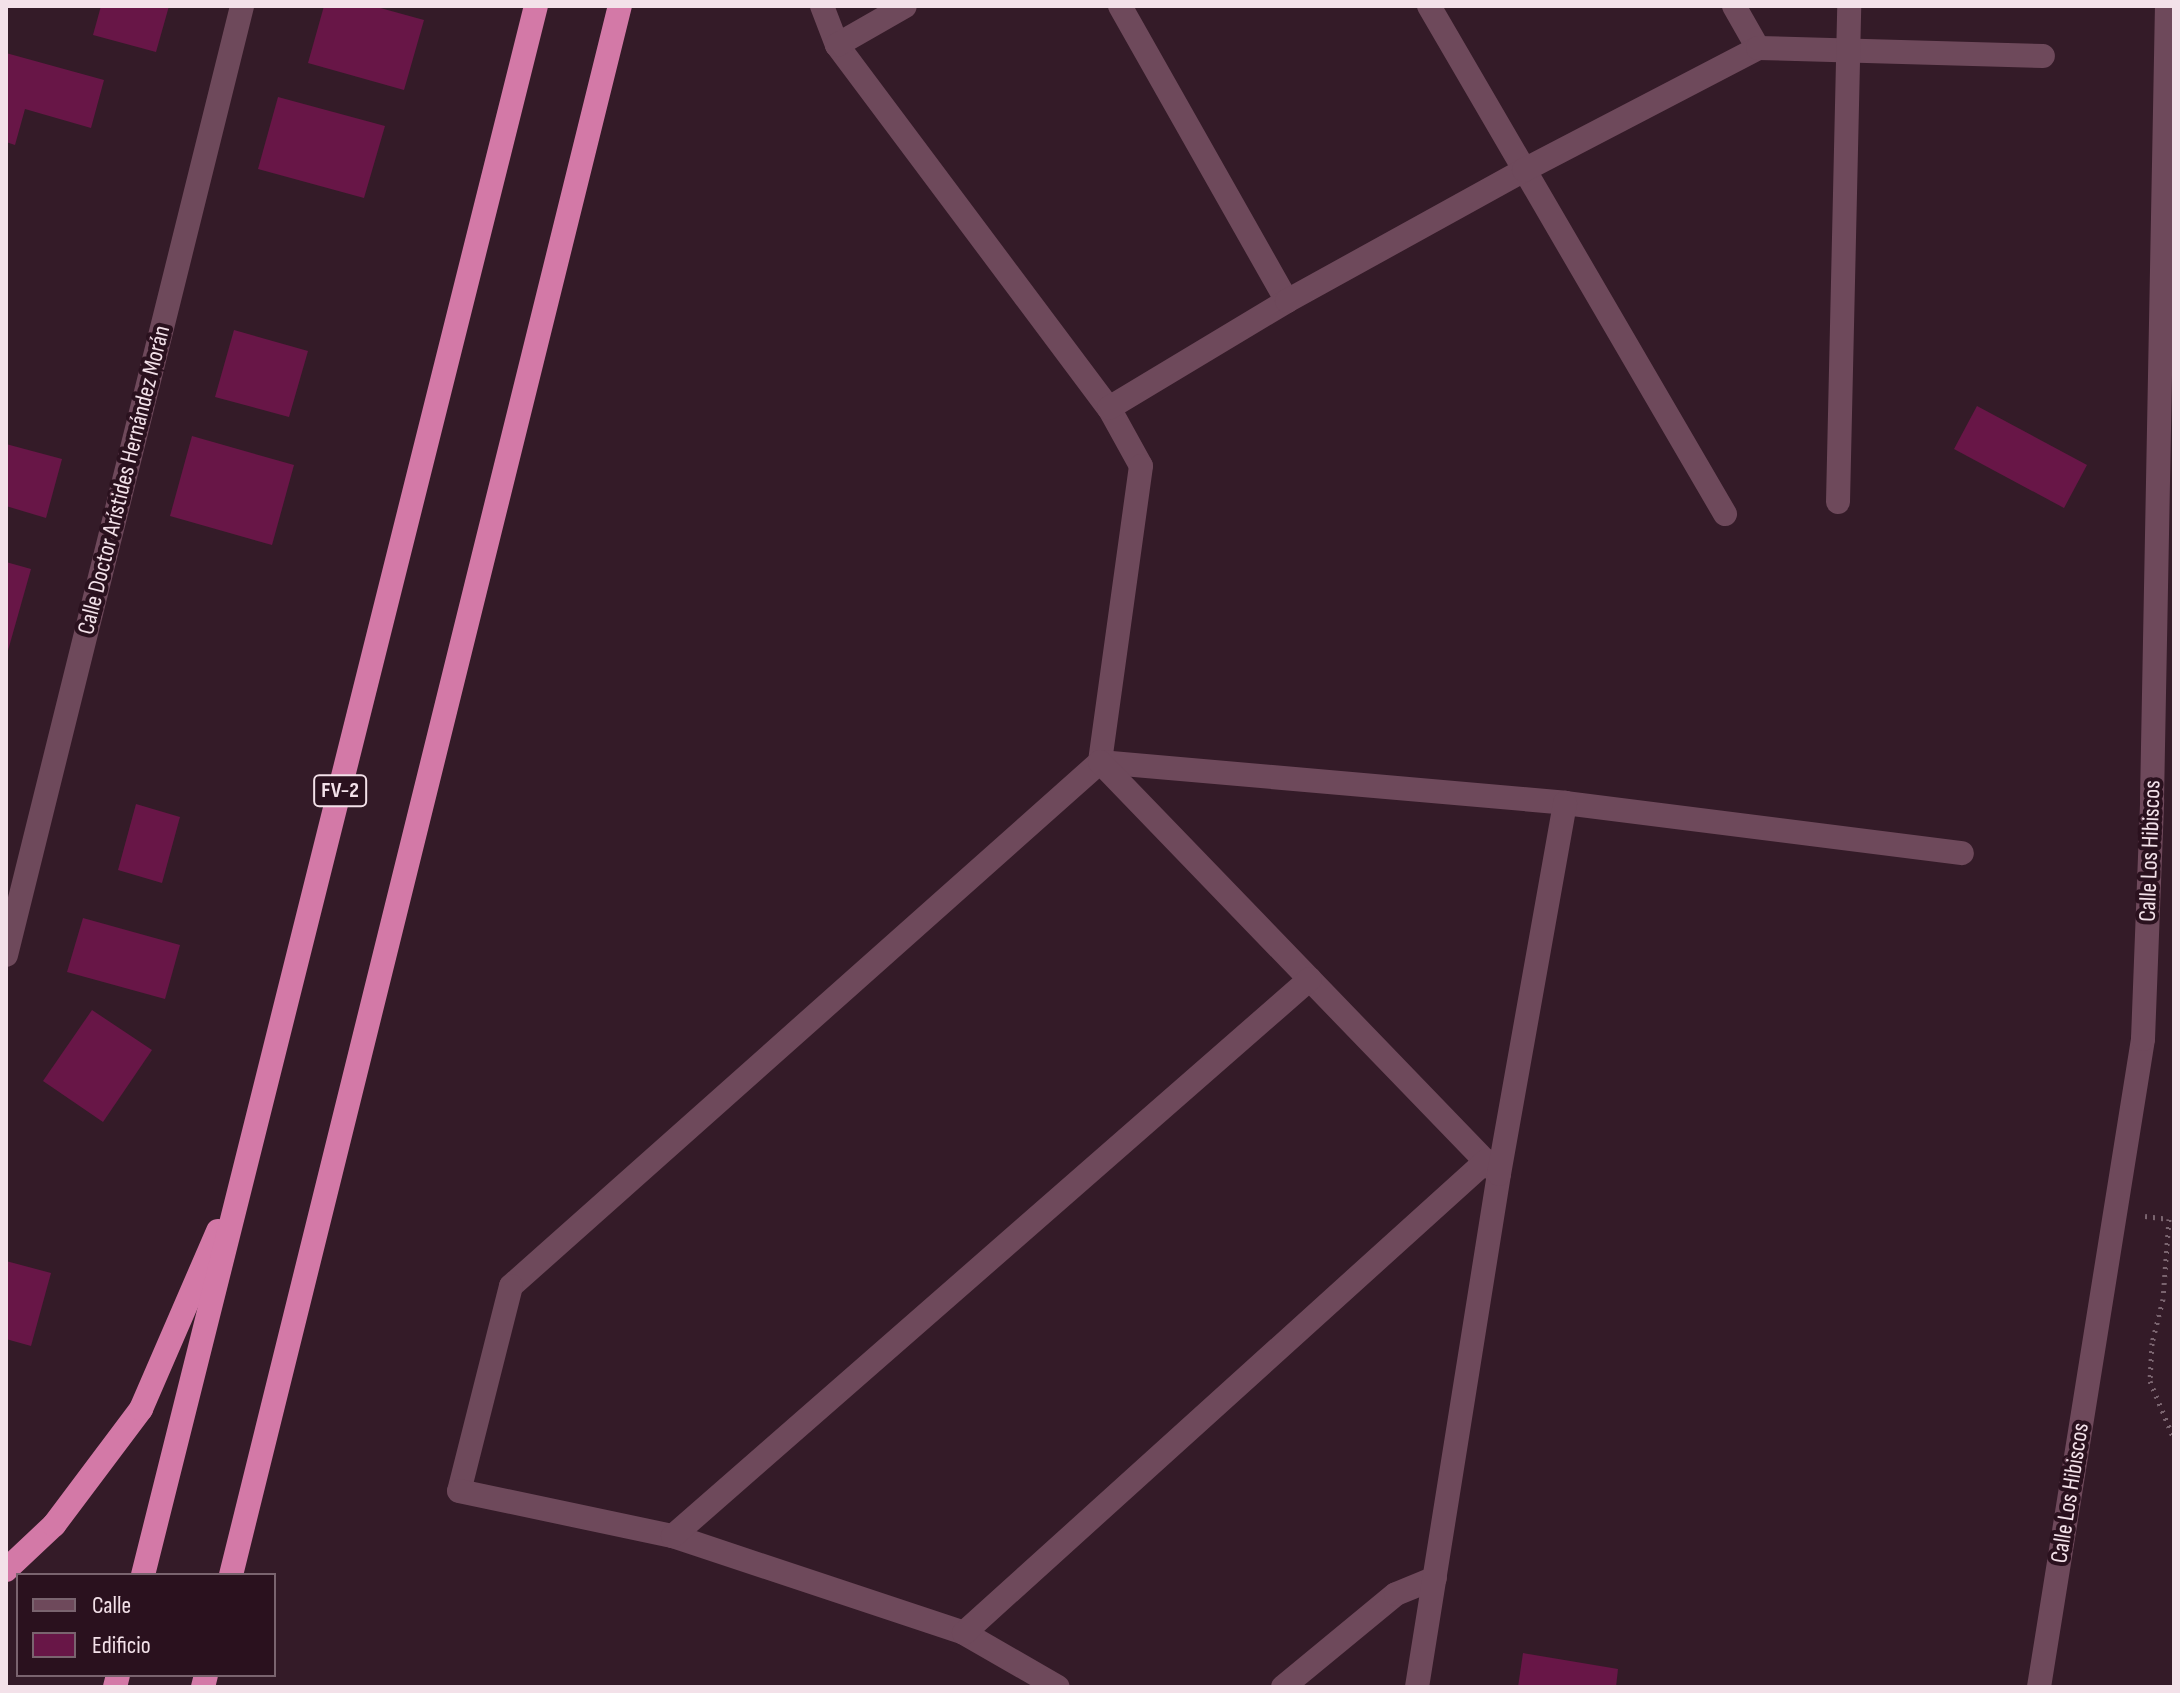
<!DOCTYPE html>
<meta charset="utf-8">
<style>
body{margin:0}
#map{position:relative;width:2180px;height:1693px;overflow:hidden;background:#341b28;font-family:"Sofia Sans Condensed",sans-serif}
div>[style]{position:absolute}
.building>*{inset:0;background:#681647}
.path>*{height:5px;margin-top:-2.5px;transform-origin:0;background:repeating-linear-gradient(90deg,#7a646f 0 2px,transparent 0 8px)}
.street>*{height:24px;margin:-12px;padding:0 12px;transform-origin:12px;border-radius:12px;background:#6e495b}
.highway>*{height:24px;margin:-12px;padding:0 12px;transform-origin:12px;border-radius:12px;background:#d379a7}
span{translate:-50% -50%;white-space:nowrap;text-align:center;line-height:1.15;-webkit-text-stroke:8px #2a111e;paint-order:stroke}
.shield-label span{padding:2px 6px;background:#2a111e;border:2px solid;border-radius:6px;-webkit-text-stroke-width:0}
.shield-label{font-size:22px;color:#f3e1e9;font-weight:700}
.street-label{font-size:24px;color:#f3e1e9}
.frame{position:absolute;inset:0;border:8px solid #f3e1e9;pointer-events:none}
.legend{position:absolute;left:16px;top:1573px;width:260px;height:104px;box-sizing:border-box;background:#2a111e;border:2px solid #7a646f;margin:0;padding:10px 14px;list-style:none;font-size:24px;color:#f3e1e9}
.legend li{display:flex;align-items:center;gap:16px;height:40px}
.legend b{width:40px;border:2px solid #7a646f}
</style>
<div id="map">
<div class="building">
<i style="clip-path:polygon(101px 6px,169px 6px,156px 52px,93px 35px)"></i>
<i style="clip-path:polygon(324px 6px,373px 6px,424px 20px,404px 90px,308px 63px)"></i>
<i style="clip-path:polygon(6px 53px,104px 80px,91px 128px,25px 109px,15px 145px,6px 142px)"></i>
<i style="clip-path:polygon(278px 97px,385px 126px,364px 198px,258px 169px)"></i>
<i style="clip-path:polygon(234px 330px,308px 351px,289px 417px,215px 397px)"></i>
<i style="clip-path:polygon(1977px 406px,2087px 465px,2064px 508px,1954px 449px)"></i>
<i style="clip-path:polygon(192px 436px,294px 465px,272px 545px,170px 516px)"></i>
<i style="clip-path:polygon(6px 444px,62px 459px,46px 518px,6px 506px)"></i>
<i style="clip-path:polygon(6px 562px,31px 569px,7px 654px,6px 654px)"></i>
<i style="clip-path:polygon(136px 804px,180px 817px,162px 883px,118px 870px)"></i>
<i style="clip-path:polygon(83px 918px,180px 945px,165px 999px,67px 972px)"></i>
<i style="clip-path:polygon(92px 1010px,152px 1050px,103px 1122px,43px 1081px)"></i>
<i style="clip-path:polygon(6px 1261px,51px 1273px,31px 1346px,6px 1339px)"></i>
<i style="clip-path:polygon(1523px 1653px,1618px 1669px,1616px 1687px,1518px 1687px)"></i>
</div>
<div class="path">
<i style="left:2145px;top:1216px;width:24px;rotate:7deg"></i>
<i style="left:2169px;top:1219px;width:80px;rotate:94.3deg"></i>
<i style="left:2163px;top:1299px;width:45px;rotate:104deg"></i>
<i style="left:2152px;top:1343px;width:38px;rotate:93deg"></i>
<i style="left:2150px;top:1381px;width:63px;rotate:67.5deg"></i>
</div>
<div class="street">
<i style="left:822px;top:6px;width:42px;rotate:69deg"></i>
<i style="left:837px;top:45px;width:454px;rotate:53.2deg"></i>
<i style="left:1109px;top:408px;width:66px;rotate:61.1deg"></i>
<i style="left:1141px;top:466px;width:299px;rotate:97.9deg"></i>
<i style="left:1100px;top:762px;width:788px;rotate:138.34deg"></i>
<i style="left:511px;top:1286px;width:211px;rotate:104.2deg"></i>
<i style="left:459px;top:1491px;width:219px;rotate:11.9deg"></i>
<i style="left:673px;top:1536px;width:307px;rotate:18.4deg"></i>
<i style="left:964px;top:1633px;width:108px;rotate:29.9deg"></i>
<i style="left:1120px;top:6px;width:339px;rotate:60.5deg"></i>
<i style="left:1429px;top:6px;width:588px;rotate:59.77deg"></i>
<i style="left:1734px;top:6px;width:48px;rotate:60.3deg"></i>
<i style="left:837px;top:45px;width:78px;rotate:-29.8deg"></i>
<i style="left:1109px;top:408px;width:208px;rotate:-31deg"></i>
<i style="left:1287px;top:301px;width:271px;rotate:-28.9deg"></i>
<i style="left:1524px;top:170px;width:264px;rotate:-27.5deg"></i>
<i style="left:1758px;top:48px;width:285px;rotate:1.6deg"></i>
<i style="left:1838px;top:502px;width:496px;rotate:-88.7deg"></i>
<i style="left:1100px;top:762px;width:467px;rotate:5deg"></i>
<i style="left:1565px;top:803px;width:400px;rotate:7.2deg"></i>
<i style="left:1100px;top:762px;width:570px;rotate:46deg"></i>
<i style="left:6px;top:955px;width:978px;rotate:-76.03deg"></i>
<i style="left:673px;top:1536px;width:846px;rotate:-41.17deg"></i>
<i style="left:964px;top:1633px;width:704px;rotate:-42.12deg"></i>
<i style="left:1283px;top:1687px;width:146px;rotate:-39.5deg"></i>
<i style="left:1396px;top:1594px;width:42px;rotate:-22.3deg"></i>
<i style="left:1417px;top:1687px;width:520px;rotate:-80.92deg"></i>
<i style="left:1499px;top:1174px;width:377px;rotate:-79.9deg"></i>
<i style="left:2039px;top:1687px;width:656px;rotate:-80.88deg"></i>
<i style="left:2143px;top:1039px;width:239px;rotate:-87.8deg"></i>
<i style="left:2152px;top:800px;width:794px;rotate:-88.92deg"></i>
</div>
<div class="highway">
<i style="left:6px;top:1570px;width:66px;rotate:-43.2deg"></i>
<i style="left:54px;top:1525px;width:145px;rotate:-53.1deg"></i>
<i style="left:141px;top:1409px;width:194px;rotate:-66.6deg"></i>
<i style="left:143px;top:1575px;width:1617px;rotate:-75.94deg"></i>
<i style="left:231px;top:1575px;width:1617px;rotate:-76.08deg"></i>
<i style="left:115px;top:1687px;width:12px;rotate:-76deg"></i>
<i style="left:203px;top:1687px;width:12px;rotate:-76deg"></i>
</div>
<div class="shield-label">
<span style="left:340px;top:791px">FV-2</span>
</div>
<div class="street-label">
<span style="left:124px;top:480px;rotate:-76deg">Calle Doctor Arístides Hernández Morán</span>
<span style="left:2150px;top:851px;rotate:-88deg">Calle Los Hibiscos</span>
<span style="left:2070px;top:1493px;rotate:-81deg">Calle Los Hibiscos</span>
</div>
<div class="frame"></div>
<ul class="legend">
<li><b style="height:10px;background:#6e495b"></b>Calle</li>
<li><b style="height:22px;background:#681647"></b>Edificio</li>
</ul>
</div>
